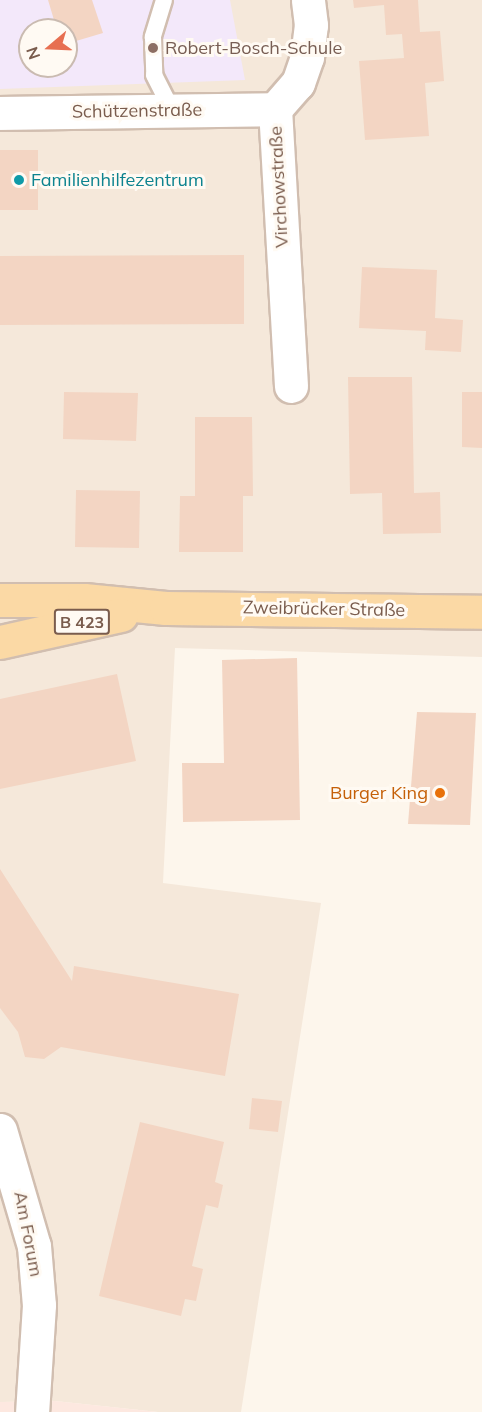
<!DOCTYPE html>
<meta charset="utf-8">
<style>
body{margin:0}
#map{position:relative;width:482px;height:1412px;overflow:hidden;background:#fdf6ec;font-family:Mulish,sans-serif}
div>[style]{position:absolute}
.residential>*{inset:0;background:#f5e8da}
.commercial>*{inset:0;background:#fde8e0}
.education>*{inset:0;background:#f3e8fa}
.building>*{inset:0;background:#f3d5c3}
.roads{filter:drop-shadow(2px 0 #d1beb0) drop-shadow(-2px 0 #d1beb0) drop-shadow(0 2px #d1beb0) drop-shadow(0 -2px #d1beb0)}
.service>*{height:16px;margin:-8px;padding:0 8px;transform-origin:8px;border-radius:8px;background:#fff}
.minor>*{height:33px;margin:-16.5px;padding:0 16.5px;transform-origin:16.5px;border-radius:16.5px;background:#fff}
.primary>*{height:33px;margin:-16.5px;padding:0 16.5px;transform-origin:16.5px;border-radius:16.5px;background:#fbd9a5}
.dots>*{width:16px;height:16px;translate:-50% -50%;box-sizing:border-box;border:3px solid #fffaf3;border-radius:50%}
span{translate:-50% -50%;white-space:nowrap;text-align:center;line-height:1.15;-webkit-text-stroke:6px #fffaf3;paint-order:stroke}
.shield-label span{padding:2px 4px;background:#fffaf3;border:2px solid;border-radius:4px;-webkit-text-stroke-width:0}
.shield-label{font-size:16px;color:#7a5c4d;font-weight:700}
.education-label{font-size:18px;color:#785e54}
.left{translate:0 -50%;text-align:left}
.street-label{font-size:18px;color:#7a5c4d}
.culture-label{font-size:18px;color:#0d838f}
.food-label{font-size:18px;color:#c56008}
.right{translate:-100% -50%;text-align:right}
.north{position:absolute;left:18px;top:18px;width:60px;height:60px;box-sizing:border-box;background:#fffaf3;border:2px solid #cabbb1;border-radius:50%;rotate:251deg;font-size:16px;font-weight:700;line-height:24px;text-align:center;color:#7a5c4d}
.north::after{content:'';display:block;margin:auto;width:21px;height:27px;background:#e76f51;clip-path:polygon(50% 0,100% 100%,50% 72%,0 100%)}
</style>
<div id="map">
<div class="residential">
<i style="clip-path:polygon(evenodd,0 0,482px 0,482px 657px,175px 648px,163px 883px,321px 903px,241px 1412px,158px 1412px,55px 1401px,0 1402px,0 0,30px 30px,66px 30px,66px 66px,30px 66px,30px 30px)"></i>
</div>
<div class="commercial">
<i style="clip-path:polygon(55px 1401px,158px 1412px,0 1412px,0 1402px)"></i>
</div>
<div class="education">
<i style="clip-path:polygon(evenodd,0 0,230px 0,245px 80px,0 89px,0 0,30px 30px,66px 30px,66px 66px,30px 66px,30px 30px)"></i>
</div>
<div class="building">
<i style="clip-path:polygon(48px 0,92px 0,103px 33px,66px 44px,66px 30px,57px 30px)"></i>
<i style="clip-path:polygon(353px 0,418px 0,420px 32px,440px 31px,444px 81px,425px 83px,429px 136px,365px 140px,359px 61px,404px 58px,402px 34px,386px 35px,384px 5px,354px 8px)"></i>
<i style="clip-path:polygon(0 150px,38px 150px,38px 210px,0 210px)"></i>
<i style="clip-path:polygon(244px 255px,244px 324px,0 325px,0 256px)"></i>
<i style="clip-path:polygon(362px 267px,437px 270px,435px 318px,463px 320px,461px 352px,425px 350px,426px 331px,359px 328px)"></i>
<i style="clip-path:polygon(348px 377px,412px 377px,414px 493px,440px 492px,441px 533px,383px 534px,382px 493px,350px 494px)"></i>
<i style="clip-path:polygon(64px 392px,138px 393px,136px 441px,63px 439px)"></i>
<i style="clip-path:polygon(462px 392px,482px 392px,482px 448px,462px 447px)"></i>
<i style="clip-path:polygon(195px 417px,252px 417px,253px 496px,243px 496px,243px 552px,179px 552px,180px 496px,195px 496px)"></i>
<i style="clip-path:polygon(76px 490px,140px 491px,139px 548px,75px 547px)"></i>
<i style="clip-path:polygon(297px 658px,300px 820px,183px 822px,182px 763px,224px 763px,222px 660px)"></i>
<i style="clip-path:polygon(117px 674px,136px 761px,0 789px,0 699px)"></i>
<i style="clip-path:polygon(417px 712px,476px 713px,470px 825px,408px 824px)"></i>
<i style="clip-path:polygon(0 869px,72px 981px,74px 966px,239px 994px,225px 1076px,61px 1047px,44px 1059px,25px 1057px,18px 1032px,0 1008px)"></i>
<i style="clip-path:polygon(252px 1098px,282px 1101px,278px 1132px,249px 1129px)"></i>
<i style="clip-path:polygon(140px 1122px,224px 1142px,215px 1182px,223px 1185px,218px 1208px,206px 1205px,192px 1266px,203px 1269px,196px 1301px,185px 1299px,181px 1316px,99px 1296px)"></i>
</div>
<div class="roads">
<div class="service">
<i style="left:164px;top:0;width:39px;rotate:107deg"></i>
<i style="left:153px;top:37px;width:38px;rotate:88deg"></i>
<i style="left:154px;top:75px;width:39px;rotate:63deg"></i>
</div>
<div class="minor">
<i style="left:0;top:113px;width:275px;rotate:-0.8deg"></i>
<i style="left:291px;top:386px;width:277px;rotate:-93.3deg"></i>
<i style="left:275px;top:109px;width:35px;rotate:-49deg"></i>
<i style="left:298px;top:83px;width:28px;rotate:-71deg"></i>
<i style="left:307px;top:57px;width:32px;rotate:-83deg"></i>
<i style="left:311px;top:25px;width:25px;rotate:-97deg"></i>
<i style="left:0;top:1130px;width:121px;rotate:73.7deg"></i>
<i style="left:34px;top:1246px;width:59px;rotate:85.2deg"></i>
<i style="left:39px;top:1305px;width:107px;rotate:93.7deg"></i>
</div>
<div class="primary">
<i style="left:0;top:600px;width:84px"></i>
<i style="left:84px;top:600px;width:82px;rotate:5.6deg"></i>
<i style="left:166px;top:608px;width:316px;rotate:0.7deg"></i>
<i style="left:0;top:642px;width:124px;rotate:-12.6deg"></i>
</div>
</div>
<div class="dots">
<i style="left:153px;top:48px;background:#8d6e63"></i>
<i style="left:19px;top:180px;background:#0f9aa8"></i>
<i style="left:440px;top:793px;background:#e8710a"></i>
</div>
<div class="shield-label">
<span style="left:82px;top:622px">B 423</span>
</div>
<div class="education-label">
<span class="left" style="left:165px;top:48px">Robert-Bosch-Schule</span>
</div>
<div class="street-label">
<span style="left:137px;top:111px;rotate:-1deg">Schützenstraße</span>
<span style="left:279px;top:187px;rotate:-93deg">Virchowstraße</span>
<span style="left:324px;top:609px;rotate:1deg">Zweibrücker Straße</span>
<span style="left:28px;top:1234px;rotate:79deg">Am Forum</span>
</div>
<div class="culture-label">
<span class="left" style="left:31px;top:180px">Familienhilfezentrum</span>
</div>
<div class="food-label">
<span class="right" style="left:428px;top:793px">Burger King</span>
</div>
<div class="north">N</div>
</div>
